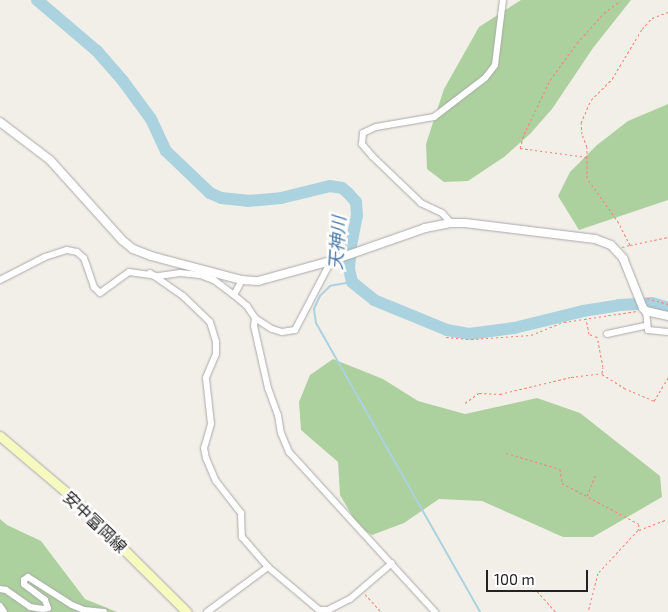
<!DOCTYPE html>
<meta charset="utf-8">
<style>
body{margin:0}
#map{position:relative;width:668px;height:612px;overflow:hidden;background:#f2efe9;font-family:"Exo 2","Noto Sans JP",sans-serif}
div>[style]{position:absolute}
.forest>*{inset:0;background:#add19e}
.stream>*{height:2px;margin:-1px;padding:0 1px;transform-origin:1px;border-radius:1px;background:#aad3df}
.river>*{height:12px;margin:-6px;padding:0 6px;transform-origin:6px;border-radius:6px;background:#aad3df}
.path>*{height:1px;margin-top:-0.5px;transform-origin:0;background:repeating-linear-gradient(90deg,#fa8072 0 2.5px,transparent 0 5px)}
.roads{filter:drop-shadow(0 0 1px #a9a9a9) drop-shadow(0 0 1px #a9a9a9)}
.minor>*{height:6px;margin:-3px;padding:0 3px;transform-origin:3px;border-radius:3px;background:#fff}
.tertiary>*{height:8px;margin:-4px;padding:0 4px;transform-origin:4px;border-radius:4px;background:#fff}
.secondary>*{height:9px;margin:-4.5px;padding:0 4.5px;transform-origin:4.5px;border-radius:4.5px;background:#f7fabf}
span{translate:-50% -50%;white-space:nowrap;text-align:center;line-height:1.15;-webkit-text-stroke:5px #fff;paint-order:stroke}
.street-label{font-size:16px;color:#222}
.water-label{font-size:18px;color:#4a7aab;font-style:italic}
.scale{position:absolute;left:486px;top:570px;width:102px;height:22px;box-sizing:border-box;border:2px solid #222;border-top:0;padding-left:6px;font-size:15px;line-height:18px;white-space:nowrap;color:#222;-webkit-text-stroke:4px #fff;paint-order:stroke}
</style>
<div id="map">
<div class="forest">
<i style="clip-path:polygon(521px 0,631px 0,593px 48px,552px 109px,530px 134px,504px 157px,468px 181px,444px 182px,427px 169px,426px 144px,444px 89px,479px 27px)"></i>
<i style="clip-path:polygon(668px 104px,668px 200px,579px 230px,558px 196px,570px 172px,597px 145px,628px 121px)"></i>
<i style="clip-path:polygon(333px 359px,383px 379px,418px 401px,465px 414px,537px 398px,580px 413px,660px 476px,662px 497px,593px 537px,563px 537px,482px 501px,439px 499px,404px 523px,372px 535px,358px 526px,340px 495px,338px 462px,301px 430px,299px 402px,310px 375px)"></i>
<i style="clip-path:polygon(0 519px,7px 525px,41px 541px,85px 599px,117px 612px,0 612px)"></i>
</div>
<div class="stream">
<i style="left:352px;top:282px;width:22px;rotate:170deg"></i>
<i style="left:330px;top:286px;width:14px;rotate:135deg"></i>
<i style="left:320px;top:296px;width:14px;rotate:115deg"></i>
<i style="left:314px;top:309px;width:14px;rotate:82deg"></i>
<i style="left:316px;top:323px;width:332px;rotate:60.4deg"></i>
</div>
<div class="river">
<i style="left:37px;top:0;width:79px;rotate:40.4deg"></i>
<i style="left:97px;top:51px;width:40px;rotate:49deg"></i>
<i style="left:123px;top:81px;width:47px;rotate:53.6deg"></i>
<i style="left:151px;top:119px;width:35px;rotate:65deg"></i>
<i style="left:166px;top:151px;width:61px;rotate:43.7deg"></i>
<i style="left:210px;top:193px;width:12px;rotate:24deg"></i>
<i style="left:221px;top:198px;width:27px;rotate:6deg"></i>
<i style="left:248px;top:201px;width:33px;rotate:-5deg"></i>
<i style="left:281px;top:198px;width:50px;rotate:-13.8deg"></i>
<i style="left:330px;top:186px;width:12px;rotate:9deg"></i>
<i style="left:342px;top:188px;width:8px;rotate:40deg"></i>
<i style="left:348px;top:193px;width:12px;rotate:48deg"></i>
<i style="left:356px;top:202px;width:13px;rotate:86deg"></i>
<i style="left:357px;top:215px;width:32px;rotate:101deg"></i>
<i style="left:351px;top:246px;width:23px;rotate:95deg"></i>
<i style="left:349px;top:269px;width:13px;rotate:77deg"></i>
<i style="left:352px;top:282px;width:28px;rotate:39deg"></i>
<i style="left:374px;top:300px;width:79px;rotate:22.3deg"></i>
<i style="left:447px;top:330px;width:22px;rotate:10deg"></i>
<i style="left:469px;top:334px;width:45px;rotate:-7.6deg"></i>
<i style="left:514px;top:328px;width:71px;rotate:-13.8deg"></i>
<i style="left:583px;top:311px;width:36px;rotate:-9deg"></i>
<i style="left:619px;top:305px;width:33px;rotate:-3deg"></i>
<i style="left:652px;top:303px;width:17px;rotate:17deg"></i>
</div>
<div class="path">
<i style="left:587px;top:157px;width:68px;rotate:-172.3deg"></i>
<i style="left:520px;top:148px;width:15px;rotate:-74deg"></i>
<i style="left:524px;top:134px;width:60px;rotate:-64.3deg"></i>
<i style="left:550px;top:80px;width:46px;rotate:-53.9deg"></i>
<i style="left:577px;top:43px;width:40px;rotate:-48deg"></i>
<i style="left:604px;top:13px;width:21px;rotate:-37deg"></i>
<i style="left:630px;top:245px;width:39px;rotate:-12deg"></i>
<i style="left:622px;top:247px;width:8px;rotate:-14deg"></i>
<i style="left:630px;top:245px;width:25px;rotate:-117deg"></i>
<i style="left:619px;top:223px;width:55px;rotate:-125.4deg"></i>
<i style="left:587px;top:178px;width:31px;rotate:-90deg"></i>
<i style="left:587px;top:147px;width:14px;rotate:-111deg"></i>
<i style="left:582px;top:134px;width:11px;rotate:-95deg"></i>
<i style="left:581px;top:123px;width:25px;rotate:-67deg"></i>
<i style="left:591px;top:100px;width:30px;rotate:-45deg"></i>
<i style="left:612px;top:79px;width:58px;rotate:-59deg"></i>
<i style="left:642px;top:29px;width:15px;rotate:-48deg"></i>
<i style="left:652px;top:18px;width:17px;rotate:-21deg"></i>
<i style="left:647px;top:298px;width:22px;rotate:16deg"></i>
<i style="left:446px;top:337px;width:25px;rotate:5deg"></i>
<i style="left:471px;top:339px;width:60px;rotate:-3.8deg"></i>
<i style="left:531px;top:335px;width:35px;rotate:-22deg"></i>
<i style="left:564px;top:322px;width:74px;rotate:-8.6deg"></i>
<i style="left:602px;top:374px;width:26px;rotate:32deg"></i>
<i style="left:624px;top:388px;width:33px;rotate:23deg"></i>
<i style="left:654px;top:401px;width:27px;rotate:-59deg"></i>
<i style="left:465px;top:403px;width:17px;rotate:-36deg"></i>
<i style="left:479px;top:393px;width:21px;rotate:3deg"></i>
<i style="left:500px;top:394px;width:73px;rotate:-13.5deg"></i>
<i style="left:571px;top:377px;width:31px;rotate:-7deg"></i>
<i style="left:602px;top:373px;width:6px;rotate:-81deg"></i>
<i style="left:603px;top:367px;width:31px;rotate:-101deg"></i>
<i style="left:597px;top:337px;width:9px;rotate:-159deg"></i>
<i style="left:589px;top:334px;width:16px;rotate:-101deg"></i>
<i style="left:506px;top:453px;width:56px;rotate:16.5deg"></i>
<i style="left:560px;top:469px;width:14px;rotate:82deg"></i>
<i style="left:562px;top:483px;width:87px;rotate:28deg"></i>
<i style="left:639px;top:524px;width:6px;rotate:99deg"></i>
<i style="left:638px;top:530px;width:59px;rotate:132.9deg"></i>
<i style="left:598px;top:573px;width:40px;rotate:104.4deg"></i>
<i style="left:587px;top:496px;width:24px;rotate:-68deg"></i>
<i style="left:639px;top:530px;width:30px;rotate:-21deg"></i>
<i style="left:537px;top:591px;width:28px;rotate:48deg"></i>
<i style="left:365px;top:594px;width:24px;rotate:48deg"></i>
</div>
<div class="roads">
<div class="minor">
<i style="left:451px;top:223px;width:13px;rotate:-132deg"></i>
<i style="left:442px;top:213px;width:23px;rotate:-155deg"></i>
<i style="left:421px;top:203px;width:68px;rotate:-136.2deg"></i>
<i style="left:372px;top:156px;width:16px;rotate:-130deg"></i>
<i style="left:362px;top:144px;width:11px;rotate:-85deg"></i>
<i style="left:363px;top:133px;width:14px;rotate:-25deg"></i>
<i style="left:376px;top:127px;width:59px;rotate:-9.8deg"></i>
<i style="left:434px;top:117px;width:64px;rotate:-37.4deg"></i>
<i style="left:485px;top:78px;width:16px;rotate:-52deg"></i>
<i style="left:495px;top:65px;width:65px;rotate:-83deg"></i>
<i style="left:150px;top:273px;width:40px;rotate:34.9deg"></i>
<i style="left:183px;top:296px;width:37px;rotate:44deg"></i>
<i style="left:210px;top:322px;width:21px;rotate:73deg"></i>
<i style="left:216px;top:342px;width:12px;rotate:90deg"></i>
<i style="left:216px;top:354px;width:26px;rotate:113deg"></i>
<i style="left:206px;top:378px;width:46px;rotate:83.8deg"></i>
<i style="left:211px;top:424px;width:25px;rotate:106deg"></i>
<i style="left:204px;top:448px;width:10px;rotate:79deg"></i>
<i style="left:206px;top:458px;width:25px;rotate:67deg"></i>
<i style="left:216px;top:481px;width:41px;rotate:52deg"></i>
<i style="left:241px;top:513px;width:24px;rotate:88deg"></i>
<i style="left:242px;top:537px;width:40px;rotate:49deg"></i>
<i style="left:0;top:280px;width:51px;rotate:-27.1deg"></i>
<i style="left:45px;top:257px;width:23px;rotate:-18deg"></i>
<i style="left:67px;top:250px;width:10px;rotate:11deg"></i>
<i style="left:77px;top:252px;width:9px;rotate:41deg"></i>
<i style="left:84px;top:258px;width:31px;rotate:71deg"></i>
<i style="left:94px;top:287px;width:8px;rotate:45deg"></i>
<i style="left:100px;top:293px;width:36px;rotate:-36deg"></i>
<i style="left:129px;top:272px;width:30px;rotate:8deg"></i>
<i style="left:159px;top:276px;width:21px;rotate:-8deg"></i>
<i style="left:180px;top:273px;width:20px;rotate:6deg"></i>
<i style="left:200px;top:275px;width:15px;rotate:20deg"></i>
<i style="left:214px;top:280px;width:25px;rotate:37deg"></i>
<i style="left:242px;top:280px;width:17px;rotate:118deg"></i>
<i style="left:234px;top:295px;width:17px;rotate:40deg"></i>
<i style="left:247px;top:306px;width:14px;rotate:56deg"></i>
<i style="left:255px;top:318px;width:20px;rotate:33deg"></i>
<i style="left:272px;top:329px;width:10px;rotate:17deg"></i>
<i style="left:282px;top:332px;width:13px;rotate:-9deg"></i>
<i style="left:295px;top:330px;width:78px;rotate:-62.4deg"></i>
<i style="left:646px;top:311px;width:19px;rotate:84deg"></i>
<i style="left:648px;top:330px;width:20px;rotate:6deg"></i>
<i style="left:255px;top:318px;width:8px;rotate:97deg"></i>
<i style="left:254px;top:326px;width:64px;rotate:77.3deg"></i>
<i style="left:268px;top:388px;width:29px;rotate:70deg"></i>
<i style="left:278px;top:415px;width:18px;rotate:81deg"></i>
<i style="left:281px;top:433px;width:21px;rotate:67deg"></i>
<i style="left:289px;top:452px;width:217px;rotate:47.6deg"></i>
<i style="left:607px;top:334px;width:40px;rotate:-12deg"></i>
<i style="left:0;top:589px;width:6px;rotate:9deg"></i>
<i style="left:6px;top:590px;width:29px;rotate:35deg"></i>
<i style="left:30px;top:607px;width:13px;rotate:9deg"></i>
<i style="left:43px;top:609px;width:5px;rotate:-11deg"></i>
<i style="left:48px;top:608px;width:9px;rotate:-111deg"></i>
<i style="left:45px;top:600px;width:26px;rotate:-143deg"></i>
<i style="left:24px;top:584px;width:4px;rotate:-90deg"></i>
<i style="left:24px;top:580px;width:5px;rotate:-37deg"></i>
<i style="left:28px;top:577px;width:52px;rotate:32.5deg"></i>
<i style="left:72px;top:605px;width:13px;rotate:23deg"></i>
<i style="left:84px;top:610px;width:20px;rotate:6deg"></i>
<i style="left:0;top:606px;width:7px;rotate:56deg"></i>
<i style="left:207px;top:612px;width:76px;rotate:-36.4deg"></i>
<i style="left:268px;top:567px;width:67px;rotate:40.1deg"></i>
<i style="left:319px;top:610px;width:9px"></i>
<i style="left:328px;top:610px;width:25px;rotate:-27deg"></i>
<i style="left:350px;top:599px;width:55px;rotate:-40.6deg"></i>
</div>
<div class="tertiary">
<i style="left:0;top:122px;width:63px;rotate:37.2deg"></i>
<i style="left:50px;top:160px;width:108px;rotate:48deg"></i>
<i style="left:122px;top:240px;width:14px;rotate:39deg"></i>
<i style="left:133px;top:249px;width:19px;rotate:21deg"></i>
<i style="left:151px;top:256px;width:94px;rotate:14.8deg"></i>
<i style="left:242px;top:280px;width:16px;rotate:4deg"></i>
<i style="left:258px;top:281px;width:76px;rotate:-15.3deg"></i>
<i style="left:331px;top:261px;width:100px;rotate:-19.3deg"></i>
<i style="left:425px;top:228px;width:26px;rotate:-11deg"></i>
<i style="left:451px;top:223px;width:14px"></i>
<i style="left:465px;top:223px;width:131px;rotate:7deg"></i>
<i style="left:595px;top:239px;width:17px;rotate:21deg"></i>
<i style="left:611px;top:245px;width:18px;rotate:47deg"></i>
<i style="left:623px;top:258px;width:54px;rotate:68.2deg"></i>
<i style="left:643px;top:308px;width:4px;rotate:45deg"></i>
<i style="left:646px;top:311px;width:23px;rotate:13deg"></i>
</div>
<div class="secondary">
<i style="left:0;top:436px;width:87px;rotate:40.3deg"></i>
<i style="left:66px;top:492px;width:170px;rotate:44.8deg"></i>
</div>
</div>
<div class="street-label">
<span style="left:95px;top:522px;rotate:44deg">安中富岡線</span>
</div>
<div class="water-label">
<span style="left:337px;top:243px;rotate:-86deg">天神川</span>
</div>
<div class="scale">100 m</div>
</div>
